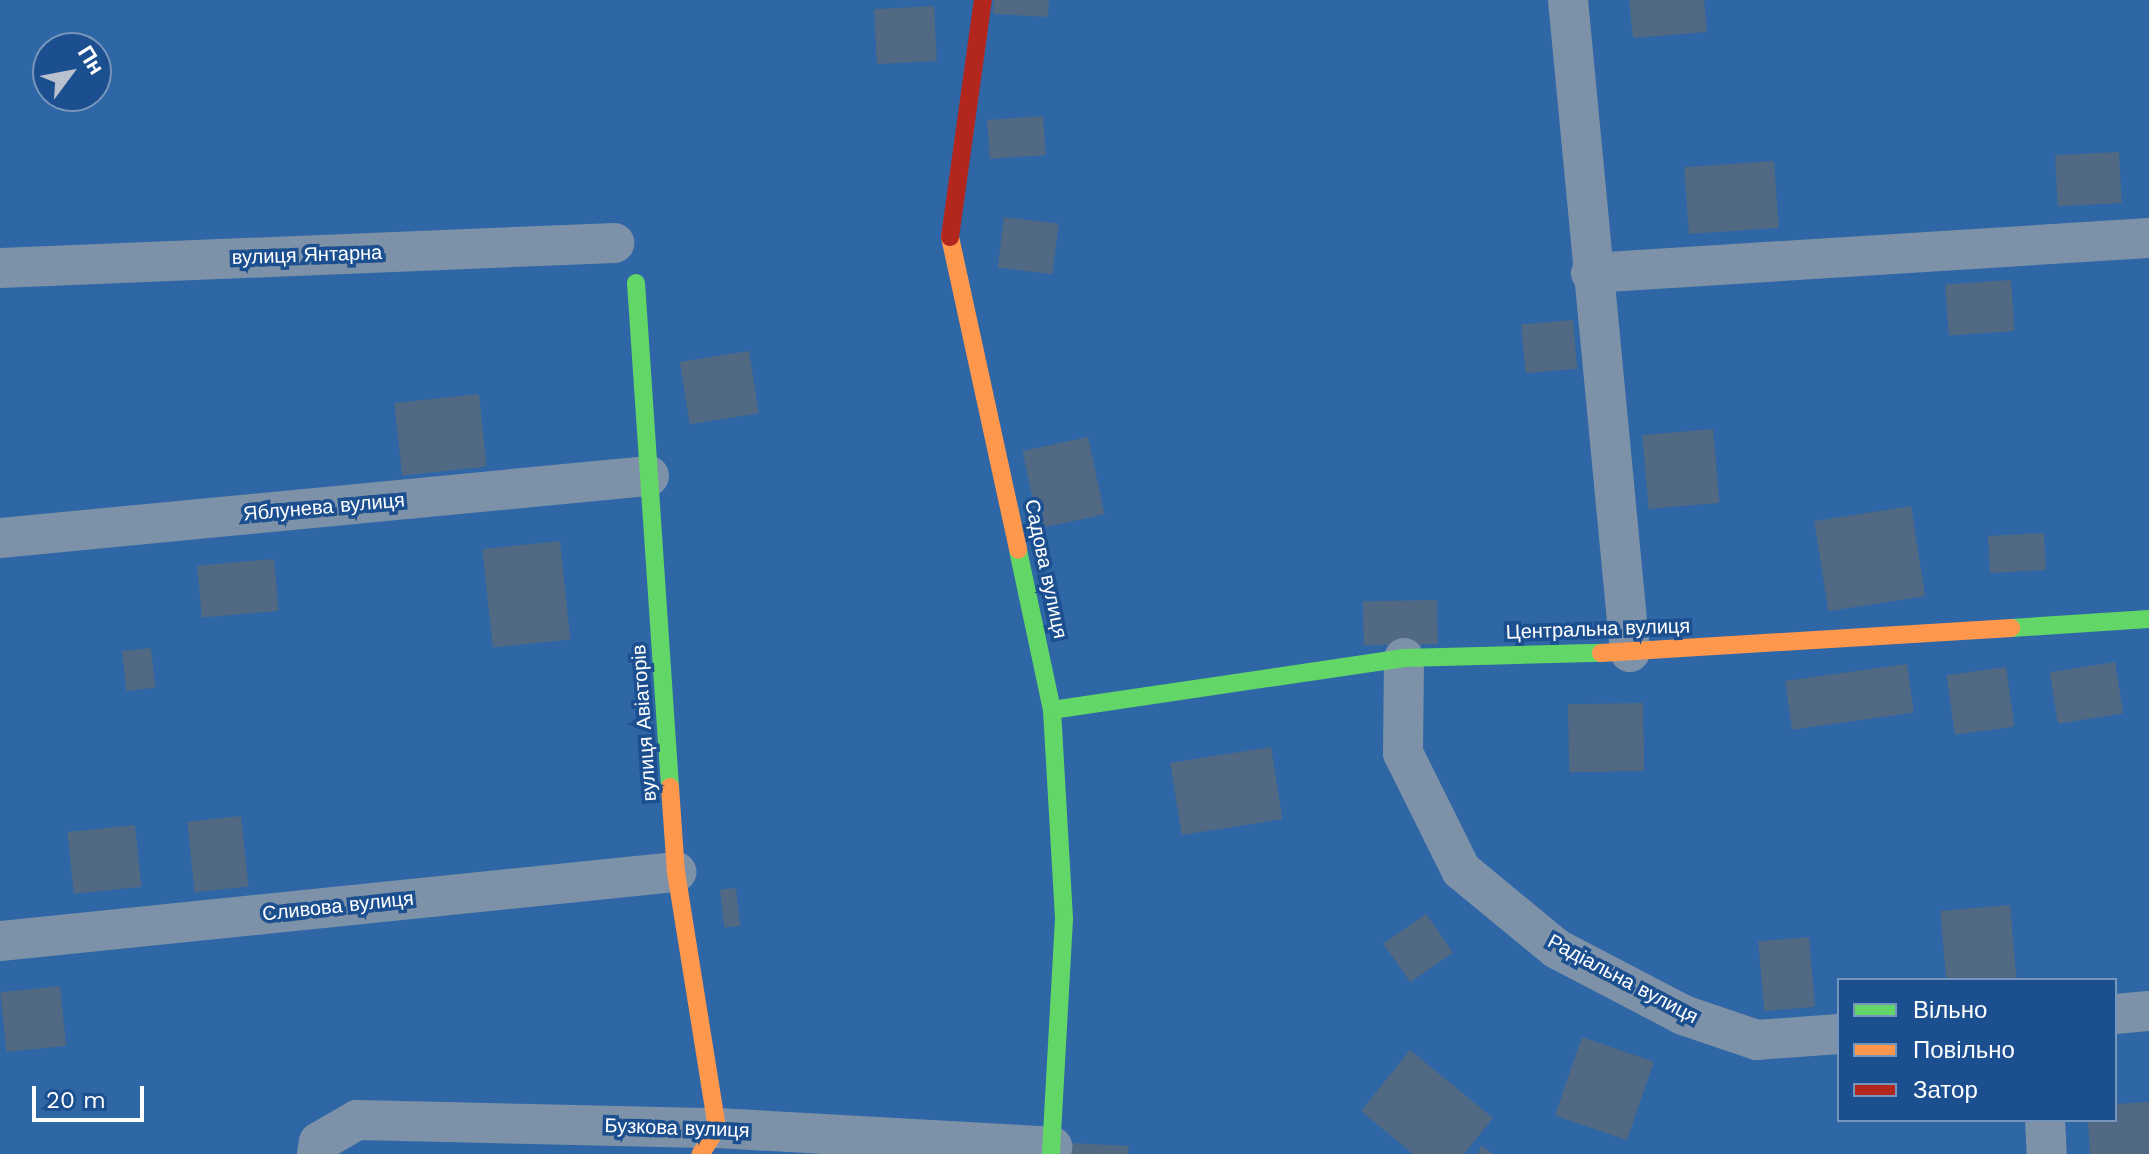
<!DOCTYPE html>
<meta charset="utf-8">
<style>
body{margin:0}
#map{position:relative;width:2149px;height:1154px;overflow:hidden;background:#365274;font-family:"Work Sans",sans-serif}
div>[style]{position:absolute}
.green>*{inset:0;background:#2f66a5}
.building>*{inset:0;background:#526984;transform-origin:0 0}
.street>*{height:40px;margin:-20px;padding:0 20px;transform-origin:20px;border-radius:20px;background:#7d92a8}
.fast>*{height:18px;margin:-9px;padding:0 9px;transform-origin:9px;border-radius:9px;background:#63d668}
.slow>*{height:18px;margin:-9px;padding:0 9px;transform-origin:9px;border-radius:9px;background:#ff974d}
.jam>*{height:18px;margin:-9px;padding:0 9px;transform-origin:9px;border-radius:9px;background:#b3261e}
span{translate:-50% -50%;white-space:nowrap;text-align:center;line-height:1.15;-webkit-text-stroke:7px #1b4f8f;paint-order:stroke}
.street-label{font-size:20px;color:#fff}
.legend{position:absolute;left:1837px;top:978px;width:280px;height:144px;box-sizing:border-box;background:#1b4f8f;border:2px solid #7695bc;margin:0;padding:10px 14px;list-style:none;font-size:24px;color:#fff}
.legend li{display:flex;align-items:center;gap:16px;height:40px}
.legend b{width:40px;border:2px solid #7695bc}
.north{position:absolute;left:32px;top:32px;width:80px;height:80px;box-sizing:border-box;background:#1b4f8f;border:2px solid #7695bc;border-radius:50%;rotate:58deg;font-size:22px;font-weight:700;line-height:32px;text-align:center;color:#fff}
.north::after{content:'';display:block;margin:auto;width:28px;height:36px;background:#b9c2ce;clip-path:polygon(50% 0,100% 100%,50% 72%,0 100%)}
.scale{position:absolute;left:32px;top:1086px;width:112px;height:36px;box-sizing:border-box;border:4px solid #fff;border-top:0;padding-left:10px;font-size:24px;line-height:28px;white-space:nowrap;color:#fff;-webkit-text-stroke:6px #1b4f8f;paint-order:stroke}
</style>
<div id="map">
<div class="green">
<i style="clip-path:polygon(evenodd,0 0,2149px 0,2149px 1154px,0 1154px,0 0,48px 48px,96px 48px,96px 96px,48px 96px,48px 48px,0 0,1839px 980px,2115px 980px,2115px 1120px,1839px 1120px,1839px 980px)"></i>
</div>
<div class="building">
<i style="clip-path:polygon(994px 0,1049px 0,1048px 17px,993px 14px)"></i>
<i style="clip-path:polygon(1629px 0,1704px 0,1707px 32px,1633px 38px)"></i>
<i style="left:934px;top:6px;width:55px;height:60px;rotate:87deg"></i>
<i style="left:1043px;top:116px;width:39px;height:56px;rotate:86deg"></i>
<i style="left:2119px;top:152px;width:51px;height:64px;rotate:87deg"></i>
<i style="left:1774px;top:161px;width:67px;height:90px;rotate:86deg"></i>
<i style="left:1004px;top:217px;width:55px;height:51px;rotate:7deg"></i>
<i style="left:2011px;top:280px;width:51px;height:66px;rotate:86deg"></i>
<i style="left:1573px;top:320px;width:49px;height:52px;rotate:85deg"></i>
<i style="left:749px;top:351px;width:63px;height:70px;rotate:81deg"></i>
<i style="left:479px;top:394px;width:73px;height:85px;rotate:84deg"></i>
<i style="left:1713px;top:429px;width:74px;height:71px;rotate:85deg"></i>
<i style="left:1088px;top:437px;width:79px;height:67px;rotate:78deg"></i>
<i style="left:1911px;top:506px;width:91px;height:98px;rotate:81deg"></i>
<i style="left:2044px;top:533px;width:37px;height:56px;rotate:87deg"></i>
<i style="left:560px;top:541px;width:99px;height:78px;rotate:84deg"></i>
<i style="left:274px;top:559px;width:52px;height:77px;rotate:85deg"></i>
<i style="left:1437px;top:600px;width:44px;height:74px;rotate:89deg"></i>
<i style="left:151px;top:648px;width:40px;height:29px;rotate:84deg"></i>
<i style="left:2115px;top:662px;width:52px;height:66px;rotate:81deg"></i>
<i style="left:1907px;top:664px;width:49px;height:123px;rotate:82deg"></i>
<i style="left:2006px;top:667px;width:60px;height:60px;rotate:82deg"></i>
<i style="left:1643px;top:703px;width:68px;height:75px;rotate:89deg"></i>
<i style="left:1271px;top:747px;width:73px;height:102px;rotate:81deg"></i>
<i style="left:241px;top:816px;width:71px;height:54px;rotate:84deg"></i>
<i style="left:135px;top:825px;width:62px;height:68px;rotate:84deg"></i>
<i style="left:736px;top:888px;width:38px;height:16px;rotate:84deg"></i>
<i style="left:2010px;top:905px;width:75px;height:70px;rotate:85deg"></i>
<i style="left:1426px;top:914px;width:47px;height:52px;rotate:55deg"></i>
<i style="left:1809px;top:937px;width:70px;height:51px;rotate:85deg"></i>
<i style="left:60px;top:986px;width:60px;height:60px;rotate:84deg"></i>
<i style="left:1582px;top:1037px;width:76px;height:83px;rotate:19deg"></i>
<i style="clip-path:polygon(1410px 1050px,1493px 1118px,1464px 1154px,1413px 1154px,1361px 1111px)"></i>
<i style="clip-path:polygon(2149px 1102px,2149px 1154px,2090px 1154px,2088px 1120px,2115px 1120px,2115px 1104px)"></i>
<i style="clip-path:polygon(1071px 1143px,1129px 1146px,1128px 1154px,1071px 1154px)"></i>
<i style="clip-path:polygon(1481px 1145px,1493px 1154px,1478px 1154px)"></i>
</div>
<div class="street">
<i style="left:1568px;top:0;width:655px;rotate:84.57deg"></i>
<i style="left:0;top:268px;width:615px;rotate:-2.33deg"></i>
<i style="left:1591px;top:273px;width:559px;rotate:-3.59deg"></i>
<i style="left:0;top:538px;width:652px;rotate:-5.46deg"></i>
<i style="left:1404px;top:658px;width:95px;rotate:90.6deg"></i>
<i style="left:1403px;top:753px;width:131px;rotate:63.6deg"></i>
<i style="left:1461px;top:870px;width:124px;rotate:39.5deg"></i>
<i style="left:1557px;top:949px;width:142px;rotate:27.6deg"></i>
<i style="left:1683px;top:1015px;width:78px;rotate:18.7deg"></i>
<i style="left:1757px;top:1040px;width:82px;rotate:-4.2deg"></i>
<i style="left:0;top:941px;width:680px;rotate:-5.83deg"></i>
<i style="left:2115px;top:1014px;width:34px;rotate:-5deg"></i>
<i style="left:2045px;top:1120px;width:34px;rotate:87deg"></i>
<i style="left:317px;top:1154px;width:12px;rotate:-81deg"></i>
<i style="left:319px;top:1142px;width:44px;rotate:-30.1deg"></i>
<i style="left:357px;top:1120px;width:360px;rotate:1.3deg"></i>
<i style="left:717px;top:1128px;width:336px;rotate:3.2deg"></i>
</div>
<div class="fast">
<i style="left:636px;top:283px;width:505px;rotate:86.14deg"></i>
<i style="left:1018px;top:550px;width:164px;rotate:78deg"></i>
<i style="left:1052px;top:710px;width:209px;rotate:86.7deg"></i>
<i style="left:1064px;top:919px;width:235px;rotate:93.2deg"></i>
<i style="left:2011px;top:628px;width:138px;rotate:-3.7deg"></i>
<i style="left:1052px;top:710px;width:356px;rotate:-8.4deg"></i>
<i style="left:1404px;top:658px;width:197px;rotate:-1.5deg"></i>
</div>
<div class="slow">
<i style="left:950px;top:237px;width:320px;rotate:77.7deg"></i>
<i style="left:1601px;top:653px;width:411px;rotate:-3.5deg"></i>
<i style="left:670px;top:787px;width:85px;rotate:86deg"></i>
<i style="left:676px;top:872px;width:259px;rotate:80.9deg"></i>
<i style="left:717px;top:1128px;width:31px;rotate:122deg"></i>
</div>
<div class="jam">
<i style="left:950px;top:237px;width:239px;rotate:-82.1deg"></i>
</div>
<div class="street-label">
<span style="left:307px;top:255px;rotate:-2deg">вулиця Янтарна</span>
<span style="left:324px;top:507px;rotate:-5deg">Яблунева вулиця</span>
<span style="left:1046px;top:569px;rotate:78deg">Садова вулиця</span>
<span style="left:1598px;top:629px;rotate:-2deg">Центральна вулиця</span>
<span style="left:644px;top:723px;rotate:-94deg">вулиця Авіаторів</span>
<span style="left:338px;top:906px;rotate:-6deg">Сливова вулиця</span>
<span style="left:1623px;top:979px;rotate:28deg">Радіальна вулиця</span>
<span style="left:677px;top:1128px;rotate:2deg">Бузкова вулиця</span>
</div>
<ul class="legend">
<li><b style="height:10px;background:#63d668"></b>Вільно</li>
<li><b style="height:10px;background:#ff974d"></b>Повільно</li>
<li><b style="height:10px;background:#b3261e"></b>Затор</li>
</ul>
<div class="north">Пн</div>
<div class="scale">20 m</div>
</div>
